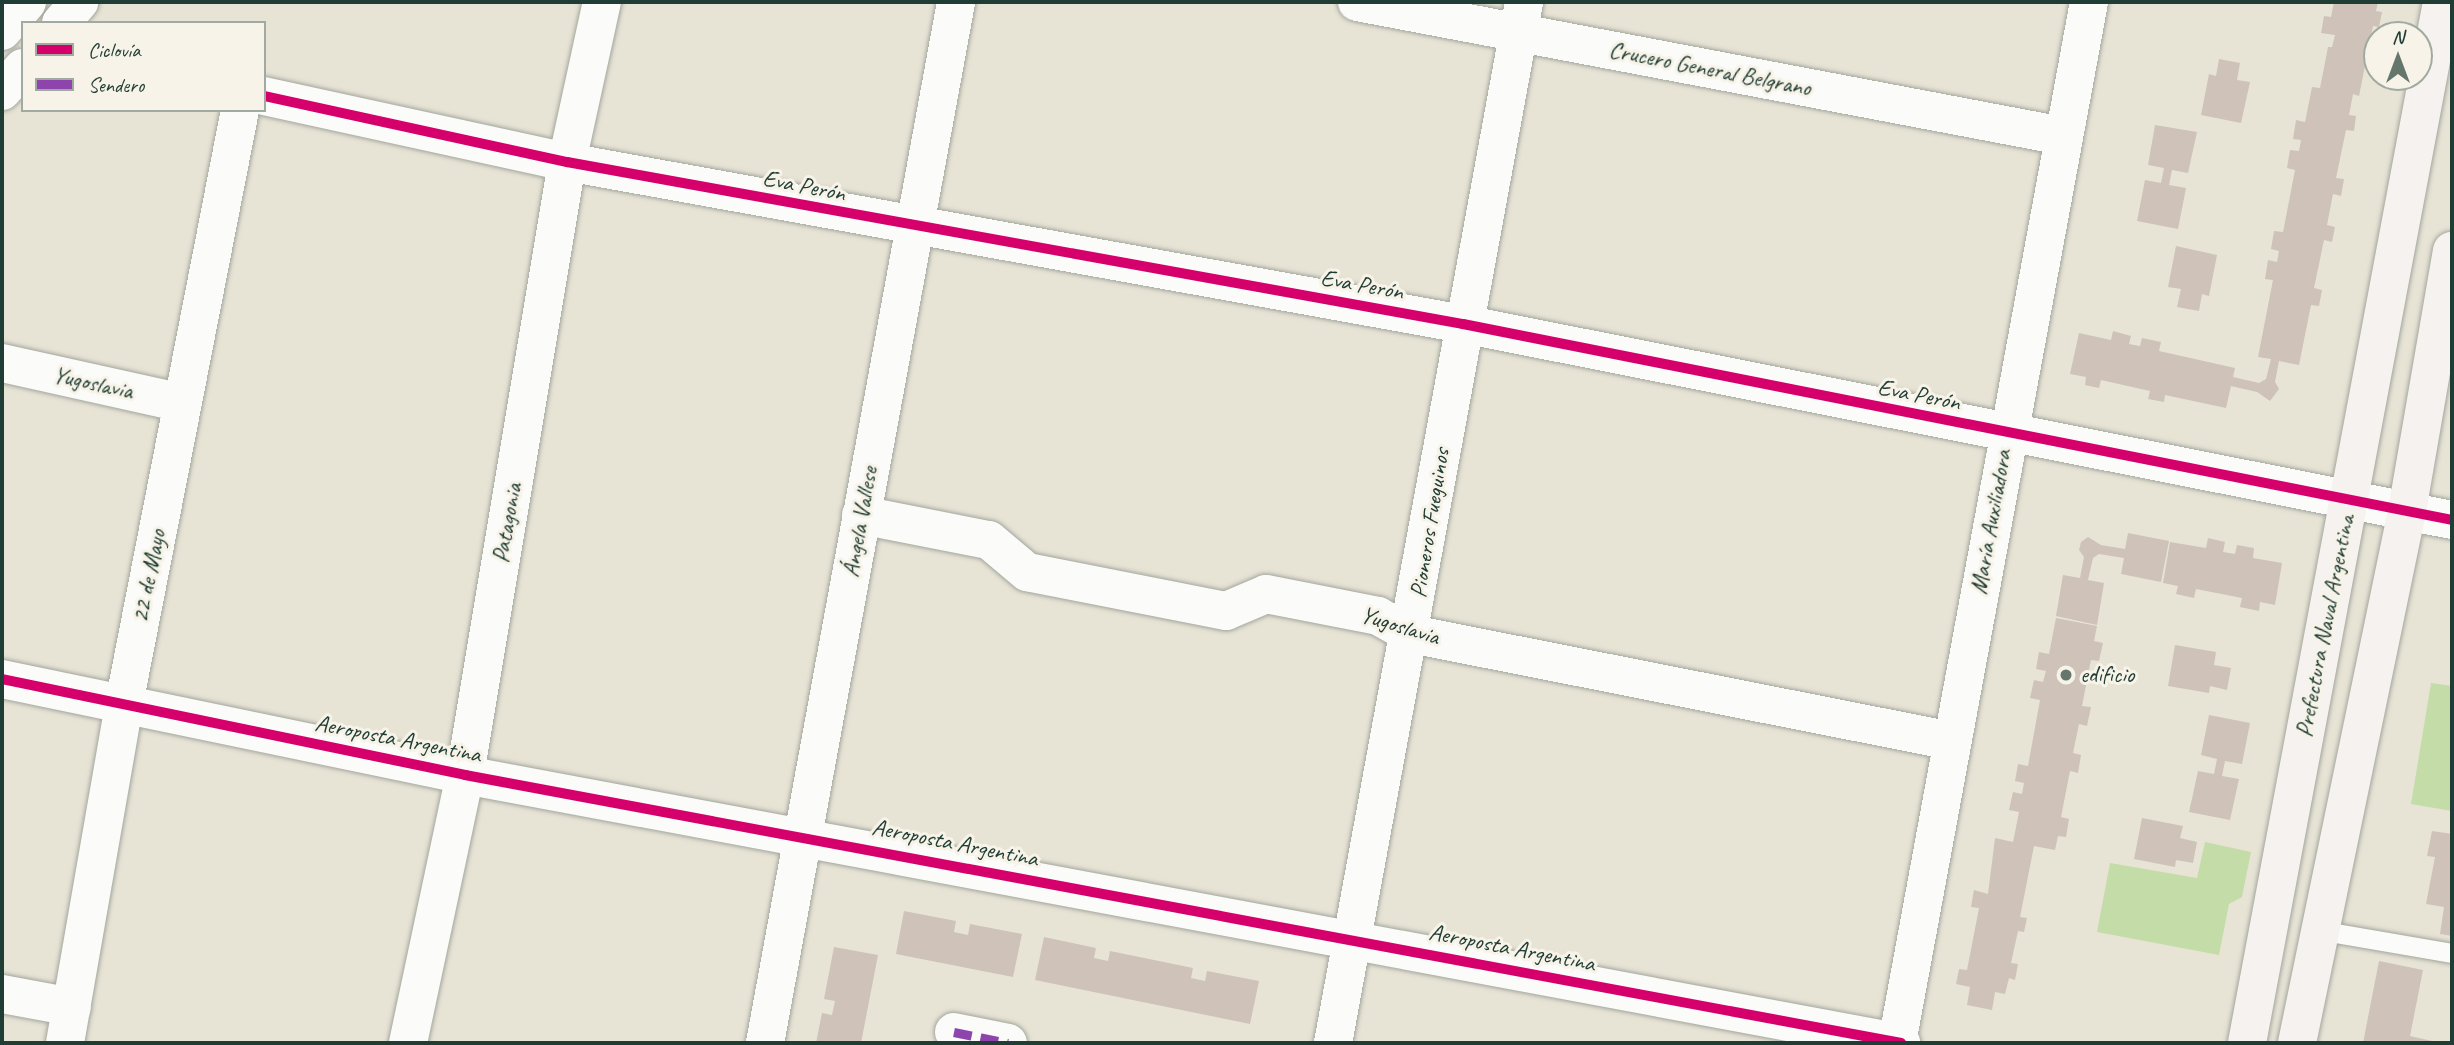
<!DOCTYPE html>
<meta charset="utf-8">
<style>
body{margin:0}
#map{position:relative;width:2454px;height:1045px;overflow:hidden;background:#e7e4d6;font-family:Caveat,sans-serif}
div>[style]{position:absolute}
.green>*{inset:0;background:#c4dca8}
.building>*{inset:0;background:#cec2b9}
.roads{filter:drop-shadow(0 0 2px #a4a69d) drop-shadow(0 0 2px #a4a69d)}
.service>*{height:19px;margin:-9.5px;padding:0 9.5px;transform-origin:9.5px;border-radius:9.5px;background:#fbfbf9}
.minor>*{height:38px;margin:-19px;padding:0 19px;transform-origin:19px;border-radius:19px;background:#fbfbf9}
.tertiary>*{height:38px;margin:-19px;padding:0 19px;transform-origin:19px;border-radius:19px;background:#fbfbf9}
.secondary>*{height:38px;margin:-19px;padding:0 19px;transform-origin:19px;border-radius:19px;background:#f5f2ef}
.quiet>*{height:9px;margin-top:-4.5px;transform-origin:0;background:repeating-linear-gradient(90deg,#8e44ad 0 18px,transparent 0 27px)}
.cycleway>*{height:10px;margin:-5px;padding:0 5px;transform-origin:5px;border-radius:5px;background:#d6006c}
.dots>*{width:19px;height:19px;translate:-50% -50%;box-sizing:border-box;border:4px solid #f7f3e8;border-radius:50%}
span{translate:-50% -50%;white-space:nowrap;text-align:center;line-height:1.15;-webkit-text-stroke:6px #f7f3e8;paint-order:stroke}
.street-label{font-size:24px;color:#1f3d34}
.poi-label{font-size:24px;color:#1f3d34}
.left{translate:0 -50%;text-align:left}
.frame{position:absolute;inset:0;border:4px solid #1f3d34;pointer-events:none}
.legend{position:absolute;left:21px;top:21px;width:245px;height:91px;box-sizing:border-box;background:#f7f3e8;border:2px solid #a1aaa0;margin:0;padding:9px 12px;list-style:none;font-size:21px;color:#1f3d34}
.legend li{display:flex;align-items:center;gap:14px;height:35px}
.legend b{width:35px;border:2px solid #a1aaa0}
.north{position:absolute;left:2363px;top:21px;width:70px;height:70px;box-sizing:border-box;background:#f7f3e8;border:2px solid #a1aaa0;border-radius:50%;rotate:0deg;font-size:19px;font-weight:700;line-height:28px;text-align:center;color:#1f3d34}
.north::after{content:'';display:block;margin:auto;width:24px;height:32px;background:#65776d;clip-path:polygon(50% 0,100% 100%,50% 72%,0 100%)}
</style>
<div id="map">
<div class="green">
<i style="clip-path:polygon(2431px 683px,2452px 686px,2452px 811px,2411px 804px)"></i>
<i style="clip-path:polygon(2205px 842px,2251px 852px,2242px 897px,2229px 904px,2219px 955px,2097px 932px,2110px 863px,2197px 878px)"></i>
</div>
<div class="building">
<i style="clip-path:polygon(2334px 2px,2378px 2px,2376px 11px,2382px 12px,2379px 27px,2373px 26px,2359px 96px,2353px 94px,2349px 115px,2356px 116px,2354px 131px,2346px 130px,2336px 178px,2344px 179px,2341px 196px,2333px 194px,2327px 225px,2335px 227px,2332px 242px,2324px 240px,2314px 288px,2322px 290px,2319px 306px,2311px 305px,2299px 365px,2279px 361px,2275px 382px,2279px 389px,2270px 401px,2257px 392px,2231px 386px,2226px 408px,2165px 395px,2164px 402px,2148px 399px,2150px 391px,2101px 380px,2099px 388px,2085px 385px,2086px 377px,2070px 374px,2079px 333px,2111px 340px,2113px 331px,2131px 336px,2129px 344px,2140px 346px,2142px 338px,2161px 342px,2159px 351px,2235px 368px,2233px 377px,2259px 383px,2266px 379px,2271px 359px,2258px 357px,2273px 280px,2265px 279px,2268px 260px,2277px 262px,2279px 251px,2271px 249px,2274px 231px,2283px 232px,2295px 170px,2287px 168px,2290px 150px,2299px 151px,2301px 140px,2293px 139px,2296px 120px,2305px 122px,2312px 87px,2320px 88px,2328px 47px,2332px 47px,2335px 35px,2321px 33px,2324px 16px,2331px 17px)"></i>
<i style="clip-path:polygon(2219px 59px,2240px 63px,2237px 80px,2250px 82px,2241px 123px,2201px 115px,2209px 74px,2216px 76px)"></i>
<i style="clip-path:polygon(2155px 125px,2197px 132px,2188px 173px,2172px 170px,2169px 185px,2186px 188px,2178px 229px,2137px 221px,2145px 180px,2161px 183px,2164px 168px,2148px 165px)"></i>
<i style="clip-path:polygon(2176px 246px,2217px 255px,2209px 296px,2202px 294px,2199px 311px,2177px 307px,2181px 289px,2168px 287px)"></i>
<i style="clip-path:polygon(2128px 533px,2169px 541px,2161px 582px,2121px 574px,2124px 558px,2099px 554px,2093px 558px,2088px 580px,2104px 583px,2097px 625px,2056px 616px,2063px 575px,2080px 578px,2084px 557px,2079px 550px,2081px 542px,2088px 537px,2101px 545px,2125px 549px)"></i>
<i style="clip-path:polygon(2208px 538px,2225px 542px,2223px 552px,2235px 554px,2237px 545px,2254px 548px,2253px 558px,2282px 563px,2275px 605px,2260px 602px,2259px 611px,2240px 607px,2242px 598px,2196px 589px,2194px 598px,2176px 594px,2178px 586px,2163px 583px,2170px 542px,2206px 548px)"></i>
<i style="clip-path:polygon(2056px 618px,2097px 626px,2094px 641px,2103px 643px,2099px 661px,2091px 660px,2082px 706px,2091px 707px,2087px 726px,2079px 724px,2073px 753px,2081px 755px,2078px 773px,2070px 771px,2061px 817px,2069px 819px,2066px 837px,2058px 836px,2055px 850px,2034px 846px,2020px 917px,2027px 918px,2024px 932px,2018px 931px,2011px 963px,2018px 964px,2015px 980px,2009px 978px,2005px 994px,1995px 992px,1992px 1010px,1967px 1005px,1970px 987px,1956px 984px,1959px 969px,1967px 970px,1979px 908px,1971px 907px,1974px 890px,1988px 894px,1995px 838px,2013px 842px,2019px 812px,2009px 810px,2013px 792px,2022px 794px,2024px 783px,2015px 781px,2018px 764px,2028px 766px,2040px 700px,2030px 698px,2034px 680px,2043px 682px,2046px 671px,2036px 669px,2039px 652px,2049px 654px)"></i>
<i style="clip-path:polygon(2175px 645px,2216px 652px,2214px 665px,2231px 668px,2227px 690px,2210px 686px,2209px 693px,2168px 686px)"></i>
<i style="clip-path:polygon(2209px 715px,2250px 723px,2242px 764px,2225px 761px,2222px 776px,2239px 779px,2230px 820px,2189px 812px,2198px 771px,2214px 774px,2217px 759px,2201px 755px)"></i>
<i style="clip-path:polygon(2142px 818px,2183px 826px,2180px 838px,2197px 842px,2193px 863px,2176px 860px,2175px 867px,2134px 859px)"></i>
<i style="clip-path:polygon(2432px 831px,2452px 834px,2452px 936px,2440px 934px,2444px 907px,2426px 904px,2435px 857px,2427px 856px)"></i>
<i style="clip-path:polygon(904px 911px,956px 921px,954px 932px,968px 935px,970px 924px,1022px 934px,1013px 977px,896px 954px)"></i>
<i style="clip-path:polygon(1044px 937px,1096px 948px,1094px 958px,1108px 961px,1110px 951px,1193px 968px,1191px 978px,1205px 981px,1207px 971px,1259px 981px,1250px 1024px,1035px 980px)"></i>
<i style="clip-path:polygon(834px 947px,878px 955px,861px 1043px,816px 1043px,822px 1013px,832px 1015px,835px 1001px,824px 999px)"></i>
<i style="clip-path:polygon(2379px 961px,2423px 970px,2410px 1036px,2441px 1043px,2363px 1043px)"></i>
</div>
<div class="roads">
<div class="service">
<i style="left:2318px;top:930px;width:136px;rotate:9.7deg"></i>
</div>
<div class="minor">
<i style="left:1357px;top:2px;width:719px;rotate:10.75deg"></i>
<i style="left:264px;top:96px;width:310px;rotate:12.3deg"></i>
<i style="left:567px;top:162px;width:911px;rotate:10.25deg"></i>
<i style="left:1463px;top:324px;width:1008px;rotate:11.21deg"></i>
<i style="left:2px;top:363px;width:185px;rotate:12.5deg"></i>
<i style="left:861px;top:515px;width:130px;rotate:11.1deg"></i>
<i style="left:989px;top:540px;width:50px;rotate:40.1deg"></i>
<i style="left:1027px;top:572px;width:203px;rotate:11.1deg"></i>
<i style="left:1226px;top:611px;width:43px;rotate:-23deg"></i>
<i style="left:1266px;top:594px;width:114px;rotate:11.1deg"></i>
<i style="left:1378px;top:616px;width:38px;rotate:29deg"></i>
<i style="left:1411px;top:634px;width:551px;rotate:11.19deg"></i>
<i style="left:2px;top:679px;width:473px;rotate:11.7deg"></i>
<i style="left:465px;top:775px;width:1461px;rotate:10.57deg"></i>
<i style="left:2px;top:994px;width:71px;rotate:10.5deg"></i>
<i style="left:954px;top:1032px;width:55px;rotate:11.5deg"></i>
<i style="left:65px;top:1043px;width:344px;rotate:-80.1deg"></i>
<i style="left:124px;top:704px;width:605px;rotate:-78.95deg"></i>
<i style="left:408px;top:1043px;width:274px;rotate:-78deg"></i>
<i style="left:465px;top:775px;width:621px;rotate:-80.55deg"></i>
<i style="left:567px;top:162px;width:164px;rotate:-77.7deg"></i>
<i style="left:765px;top:1043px;width:1058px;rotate:-79.6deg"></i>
<i style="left:1333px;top:1043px;width:1058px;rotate:-79.6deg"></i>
<i style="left:1897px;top:1043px;width:1059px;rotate:-79.55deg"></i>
</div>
<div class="tertiary">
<i style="left:61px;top:23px;width:28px;rotate:-49deg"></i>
<i style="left:2px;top:31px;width:38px;rotate:-49deg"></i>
<i style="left:2px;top:91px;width:31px;rotate:-48deg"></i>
</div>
<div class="secondary">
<i style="left:2247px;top:1043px;width:1059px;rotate:-79.39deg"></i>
<i style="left:2297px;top:1043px;width:543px;rotate:-78.32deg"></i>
<i style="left:2407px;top:511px;width:264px;rotate:-80.2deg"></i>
</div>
</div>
<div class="quiet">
<i style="left:954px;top:1032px;width:55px;rotate:11.5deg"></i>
</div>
<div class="cycleway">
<i style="left:264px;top:96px;width:310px;rotate:12.3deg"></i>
<i style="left:567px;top:162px;width:911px;rotate:10.25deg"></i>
<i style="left:1463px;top:324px;width:1008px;rotate:11.21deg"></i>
<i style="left:2px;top:679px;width:473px;rotate:11.7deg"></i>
<i style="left:465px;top:775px;width:1461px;rotate:10.57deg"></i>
</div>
<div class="dots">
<i style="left:2066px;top:675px;background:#65776d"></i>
</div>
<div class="street-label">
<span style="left:1710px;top:69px;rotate:11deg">Crucero General Belgrano</span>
<span style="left:804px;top:186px;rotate:11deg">Eva Perón</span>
<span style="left:1362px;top:285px;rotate:10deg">Eva Perón</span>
<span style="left:93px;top:383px;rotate:12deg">Yugoslavia</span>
<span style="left:1919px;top:395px;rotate:11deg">Eva Perón</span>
<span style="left:860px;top:522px;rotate:-80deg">Ángela Vallese</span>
<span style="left:1991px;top:522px;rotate:-80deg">María Auxiliadora</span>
<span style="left:507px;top:523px;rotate:-80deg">Patagonia</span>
<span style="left:1430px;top:523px;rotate:-81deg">Pioneros Fueguinos</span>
<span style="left:149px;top:576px;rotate:-79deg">22 de Mayo</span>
<span style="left:1400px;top:626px;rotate:17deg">Yugoslavia</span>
<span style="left:2325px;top:626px;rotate:-79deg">Prefectura Naval Argentina</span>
<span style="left:398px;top:739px;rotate:11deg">Aeroposta Argentina</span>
<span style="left:955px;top:843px;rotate:11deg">Aeroposta Argentina</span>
<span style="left:1512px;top:948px;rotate:11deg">Aeroposta Argentina</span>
</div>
<div class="poi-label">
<span class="left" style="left:2080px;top:675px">edificio</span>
</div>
<div class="frame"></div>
<ul class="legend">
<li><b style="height:9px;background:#d6006c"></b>Ciclovía</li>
<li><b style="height:9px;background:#8e44ad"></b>Sendero</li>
</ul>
<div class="north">N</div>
</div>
